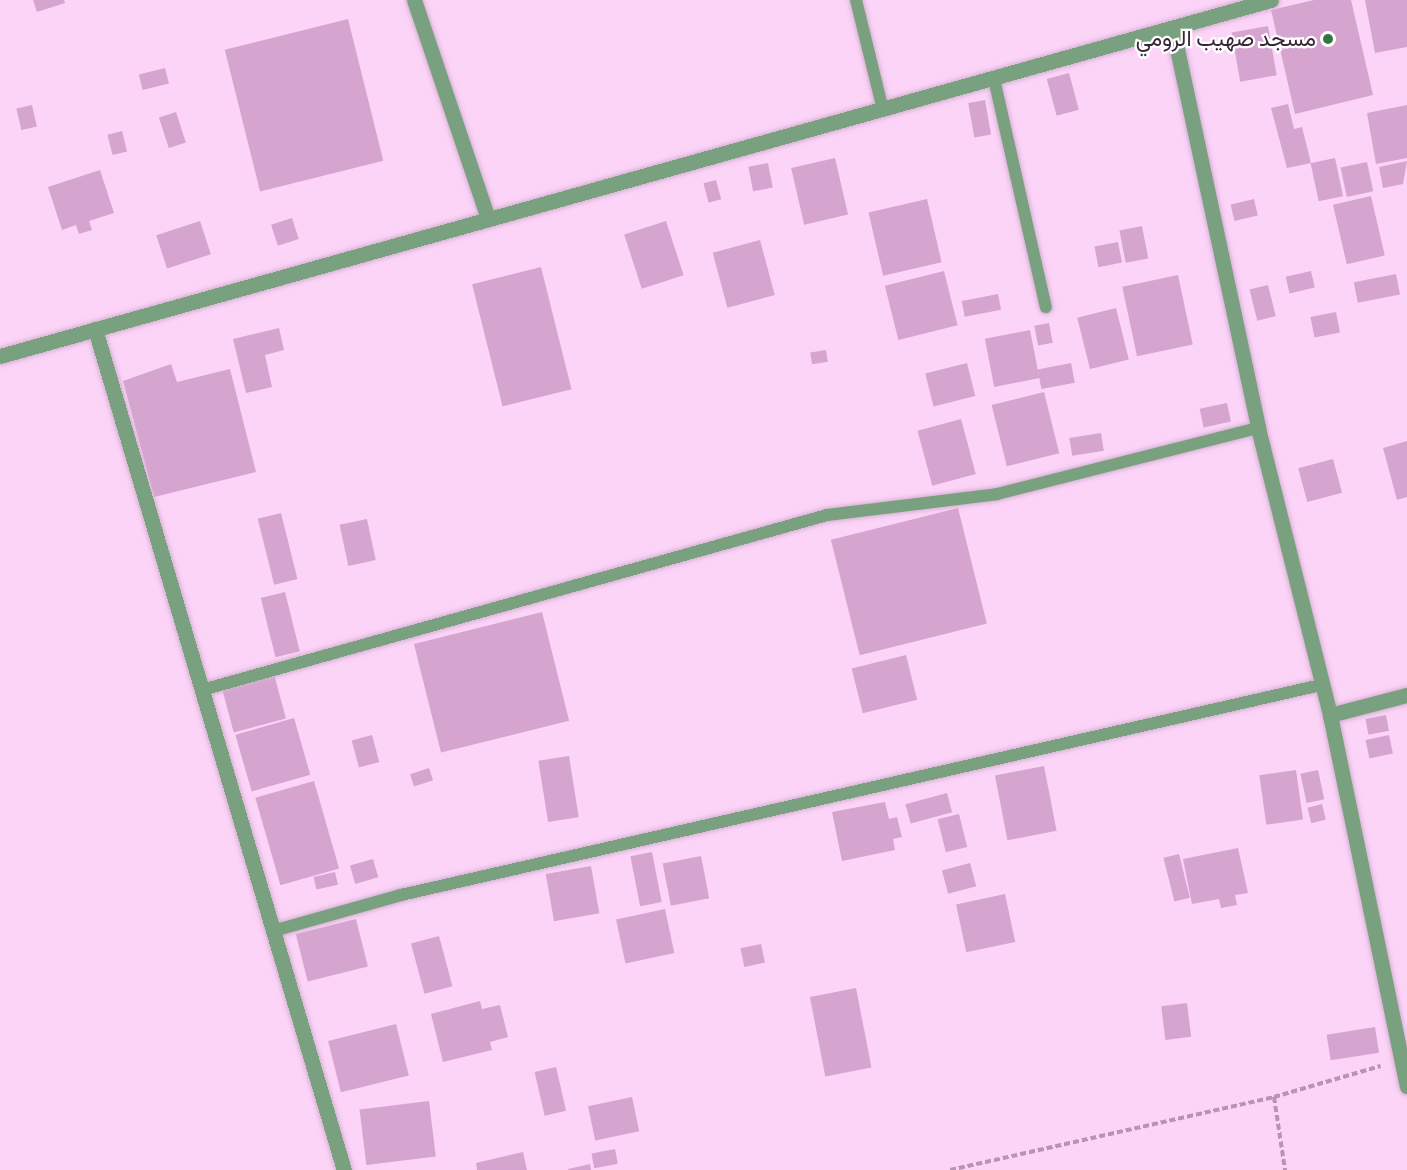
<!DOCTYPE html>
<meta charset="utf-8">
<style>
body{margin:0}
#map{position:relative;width:1407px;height:1170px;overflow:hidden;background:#fcd4f8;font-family:Signika,Vazirmatn,sans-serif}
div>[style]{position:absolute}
.building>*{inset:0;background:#d5a5d0;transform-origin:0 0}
.path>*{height:4px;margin-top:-2px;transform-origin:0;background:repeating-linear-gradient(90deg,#b595b3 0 6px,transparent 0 9px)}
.roads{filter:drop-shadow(0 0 2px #d5b1d1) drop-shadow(0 0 2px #d5b1d1)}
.service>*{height:12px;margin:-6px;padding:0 6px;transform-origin:6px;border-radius:6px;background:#79a07f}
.minor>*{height:15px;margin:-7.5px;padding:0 7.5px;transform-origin:7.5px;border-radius:7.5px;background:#79a07f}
.dots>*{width:16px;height:16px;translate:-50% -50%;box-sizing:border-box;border:3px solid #fff;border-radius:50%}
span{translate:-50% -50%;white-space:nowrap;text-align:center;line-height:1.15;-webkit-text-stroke:4.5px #fff;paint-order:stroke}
.poi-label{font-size:22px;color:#382537}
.right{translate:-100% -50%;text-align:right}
</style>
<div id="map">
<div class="building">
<i style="clip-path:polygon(33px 0,64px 0,65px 3px,37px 12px)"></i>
<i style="clip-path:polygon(1314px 0,1351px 0,1373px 95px,1295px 114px,1271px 10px)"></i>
<i style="clip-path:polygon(1365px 0,1407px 0,1407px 47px,1375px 53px)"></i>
<i style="left:348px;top:19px;width:146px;height:127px;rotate:76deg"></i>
<i style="left:1268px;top:26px;width:50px;height:37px;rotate:80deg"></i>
<i style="left:165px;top:68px;width:16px;height:27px;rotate:76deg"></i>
<i style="left:1069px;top:73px;width:38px;height:23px;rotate:75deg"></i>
<i style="left:985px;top:100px;width:35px;height:17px;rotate:80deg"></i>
<i style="clip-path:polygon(1288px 104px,1294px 129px,1302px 127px,1311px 163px,1287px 168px,1271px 108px)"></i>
<i style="left:32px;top:105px;width:22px;height:16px;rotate:77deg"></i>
<i style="clip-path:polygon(1407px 105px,1407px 158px,1376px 164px,1367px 113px)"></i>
<i style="left:176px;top:112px;width:32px;height:18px;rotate:72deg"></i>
<i style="left:122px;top:131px;width:21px;height:15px;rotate:76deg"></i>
<i style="left:835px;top:158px;width:58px;height:45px;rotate:77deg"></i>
<i style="left:1335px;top:158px;width:39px;height:25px;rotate:78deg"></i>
<i style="clip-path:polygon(1407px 161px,1403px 184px,1383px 188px,1379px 167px)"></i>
<i style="left:1367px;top:162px;width:30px;height:27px;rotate:78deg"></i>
<i style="left:768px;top:163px;width:25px;height:20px;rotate:79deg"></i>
<i style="clip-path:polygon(100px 170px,114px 213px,89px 221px,92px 230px,79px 234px,76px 225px,62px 230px,48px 187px)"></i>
<i style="left:716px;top:180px;width:20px;height:13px;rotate:75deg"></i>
<i style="left:1371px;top:196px;width:61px;height:39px;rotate:77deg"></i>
<i style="left:927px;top:199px;width:65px;height:60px;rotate:77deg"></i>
<i style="left:1254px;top:199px;width:17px;height:24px;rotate:77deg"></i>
<i style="left:292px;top:218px;width:22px;height:22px;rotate:72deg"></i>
<i style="left:200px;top:221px;width:35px;height:46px;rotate:72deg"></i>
<i style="left:666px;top:221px;width:57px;height:44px;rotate:72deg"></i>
<i style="left:1142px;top:226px;width:33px;height:23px;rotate:79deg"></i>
<i style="left:760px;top:240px;width:57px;height:49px;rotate:75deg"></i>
<i style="left:1118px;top:242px;width:21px;height:24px;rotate:79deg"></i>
<i style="left:541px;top:267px;width:126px;height:71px;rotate:76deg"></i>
<i style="left:944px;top:271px;width:56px;height:61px;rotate:76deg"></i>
<i style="left:1311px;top:271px;width:17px;height:26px;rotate:77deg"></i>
<i style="left:1396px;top:274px;width:21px;height:43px;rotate:79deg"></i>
<i style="left:1178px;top:275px;width:71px;height:57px;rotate:78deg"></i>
<i style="left:1268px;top:285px;width:32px;height:19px;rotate:76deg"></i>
<i style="left:998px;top:294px;width:16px;height:37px;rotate:79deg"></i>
<i style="left:1116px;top:308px;width:53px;height:40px;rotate:76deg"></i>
<i style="left:1336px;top:312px;width:21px;height:26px;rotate:79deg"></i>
<i style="left:1049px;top:323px;width:20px;height:15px;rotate:79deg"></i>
<i style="clip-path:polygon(279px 328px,284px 350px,265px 355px,272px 387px,246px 393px,233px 339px)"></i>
<i style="left:1030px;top:330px;width:49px;height:46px;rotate:79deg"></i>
<i style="left:826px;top:350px;width:12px;height:16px;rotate:81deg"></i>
<i style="left:967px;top:363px;width:34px;height:43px;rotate:76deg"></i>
<i style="left:1071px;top:363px;width:20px;height:34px;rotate:79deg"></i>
<i style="clip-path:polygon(171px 364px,177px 382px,230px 369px,256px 472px,154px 497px,123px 381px)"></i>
<i style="left:1044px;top:392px;width:63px;height:54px;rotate:76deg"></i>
<i style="left:1227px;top:403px;width:19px;height:28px;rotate:78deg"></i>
<i style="left:961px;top:419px;width:57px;height:45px;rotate:75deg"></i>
<i style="left:1101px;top:433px;width:18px;height:32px;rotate:81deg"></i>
<i style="clip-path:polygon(1407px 441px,1407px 497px,1397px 500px,1383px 448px)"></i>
<i style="left:1333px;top:459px;width:35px;height:36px;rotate:75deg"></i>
<i style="left:958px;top:508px;width:119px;height:131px;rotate:76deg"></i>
<i style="left:281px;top:513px;width:68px;height:24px;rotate:76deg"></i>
<i style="left:367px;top:519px;width:42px;height:28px;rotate:78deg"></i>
<i style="left:285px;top:592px;width:61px;height:25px;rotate:76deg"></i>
<i style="left:542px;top:612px;width:112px;height:132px;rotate:76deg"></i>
<i style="left:906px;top:655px;width:46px;height:56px;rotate:76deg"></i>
<i style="left:274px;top:674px;width:46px;height:54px;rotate:75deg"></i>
<i style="left:1386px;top:715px;width:16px;height:21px;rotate:79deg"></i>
<i style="left:294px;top:718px;width:59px;height:61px;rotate:74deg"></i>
<i style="left:372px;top:735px;width:28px;height:21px;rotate:75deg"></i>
<i style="left:1389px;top:735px;width:19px;height:24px;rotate:78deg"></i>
<i style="left:569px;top:756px;width:62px;height:31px;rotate:81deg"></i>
<i style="left:1044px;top:766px;width:66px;height:50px;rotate:79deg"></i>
<i style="left:429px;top:768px;width:13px;height:20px;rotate:72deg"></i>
<i style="left:1296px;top:770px;width:50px;height:37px;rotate:82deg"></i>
<i style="left:1318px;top:770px;width:30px;height:18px;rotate:78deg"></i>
<i style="left:314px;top:781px;width:91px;height:61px;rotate:74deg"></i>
<i style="left:947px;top:793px;width:20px;height:43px;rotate:75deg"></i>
<i style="clip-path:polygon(885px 802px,889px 819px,897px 817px,902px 837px,893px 839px,895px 850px,842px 861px,832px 812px)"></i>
<i style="left:1322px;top:804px;width:16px;height:15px;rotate:76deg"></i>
<i style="left:959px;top:814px;width:34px;height:22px;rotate:76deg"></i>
<i style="clip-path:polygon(1238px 848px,1248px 893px,1235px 895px,1237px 905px,1221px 908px,1219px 899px,1192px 904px,1183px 859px)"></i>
<i style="left:652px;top:852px;width:51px;height:22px;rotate:79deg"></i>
<i style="left:1179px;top:854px;width:45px;height:16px;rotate:76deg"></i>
<i style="left:701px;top:856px;width:43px;height:39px;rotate:79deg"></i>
<i style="left:373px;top:859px;width:19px;height:24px;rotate:74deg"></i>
<i style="left:970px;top:863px;width:24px;height:29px;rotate:75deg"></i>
<i style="left:591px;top:866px;width:48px;height:46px;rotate:80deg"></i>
<i style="left:335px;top:872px;width:13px;height:22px;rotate:77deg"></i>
<i style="left:1005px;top:894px;width:49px;height:50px;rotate:78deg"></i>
<i style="left:665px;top:909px;width:45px;height:50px;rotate:78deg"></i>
<i style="left:356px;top:919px;width:49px;height:62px;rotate:76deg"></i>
<i style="left:439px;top:936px;width:52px;height:29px;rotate:75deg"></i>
<i style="left:761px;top:944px;width:19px;height:21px;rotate:78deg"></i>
<i style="left:856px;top:988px;width:81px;height:47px;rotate:79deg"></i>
<i style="clip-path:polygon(480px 1001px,482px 1009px,500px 1005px,508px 1037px,490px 1042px,492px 1050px,443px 1062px,431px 1014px)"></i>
<i style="left:1187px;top:1003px;width:34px;height:26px;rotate:83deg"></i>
<i style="left:396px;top:1024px;width:53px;height:70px;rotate:76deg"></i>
<i style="left:1375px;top:1027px;width:26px;height:49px;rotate:81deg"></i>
<i style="left:556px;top:1067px;width:45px;height:22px;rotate:77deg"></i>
<i style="left:632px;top:1097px;width:35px;height:45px;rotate:78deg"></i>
<i style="left:429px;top:1101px;width:56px;height:70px;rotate:83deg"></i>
<i style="left:615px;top:1149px;width:15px;height:24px;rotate:79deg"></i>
<i style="clip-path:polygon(523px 1152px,527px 1170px,477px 1170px,476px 1163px)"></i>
<i style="clip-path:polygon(590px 1164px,591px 1170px,568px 1170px,568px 1169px)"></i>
</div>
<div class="path">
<i style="left:1274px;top:1097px;width:74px;rotate:81.4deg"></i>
<i style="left:950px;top:1170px;width:332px;rotate:-12.7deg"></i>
<i style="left:1274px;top:1097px;width:111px;rotate:-16.2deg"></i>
</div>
<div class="roads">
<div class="service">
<i style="left:856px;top:0;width:113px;rotate:76.2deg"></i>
<i style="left:994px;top:79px;width:234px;rotate:77.2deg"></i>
<i style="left:202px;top:690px;width:649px;rotate:-15.64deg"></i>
<i style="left:827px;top:515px;width:171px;rotate:-7deg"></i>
<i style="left:997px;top:494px;width:269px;rotate:-14.2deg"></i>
<i style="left:273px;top:931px;width:133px;rotate:-15.7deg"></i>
<i style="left:401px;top:895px;width:944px;rotate:-12.86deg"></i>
</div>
<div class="minor">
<i style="left:414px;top:0;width:230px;rotate:71.3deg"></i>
<i style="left:1173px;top:30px;width:407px;rotate:77.9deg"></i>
<i style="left:1258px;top:428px;width:296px;rotate:75.9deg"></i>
<i style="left:1330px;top:715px;width:379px;rotate:78.3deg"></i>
<i style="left:95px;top:329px;width:877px;rotate:73.51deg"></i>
<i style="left:0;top:356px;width:1320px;rotate:-15.65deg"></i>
<i style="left:1330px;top:715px;width:80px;rotate:-14.6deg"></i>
</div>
</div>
<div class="dots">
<i style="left:1328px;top:39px;background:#317742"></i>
</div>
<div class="poi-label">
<span class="right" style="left:1316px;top:39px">مسجد صهيب الرومي</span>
</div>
</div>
